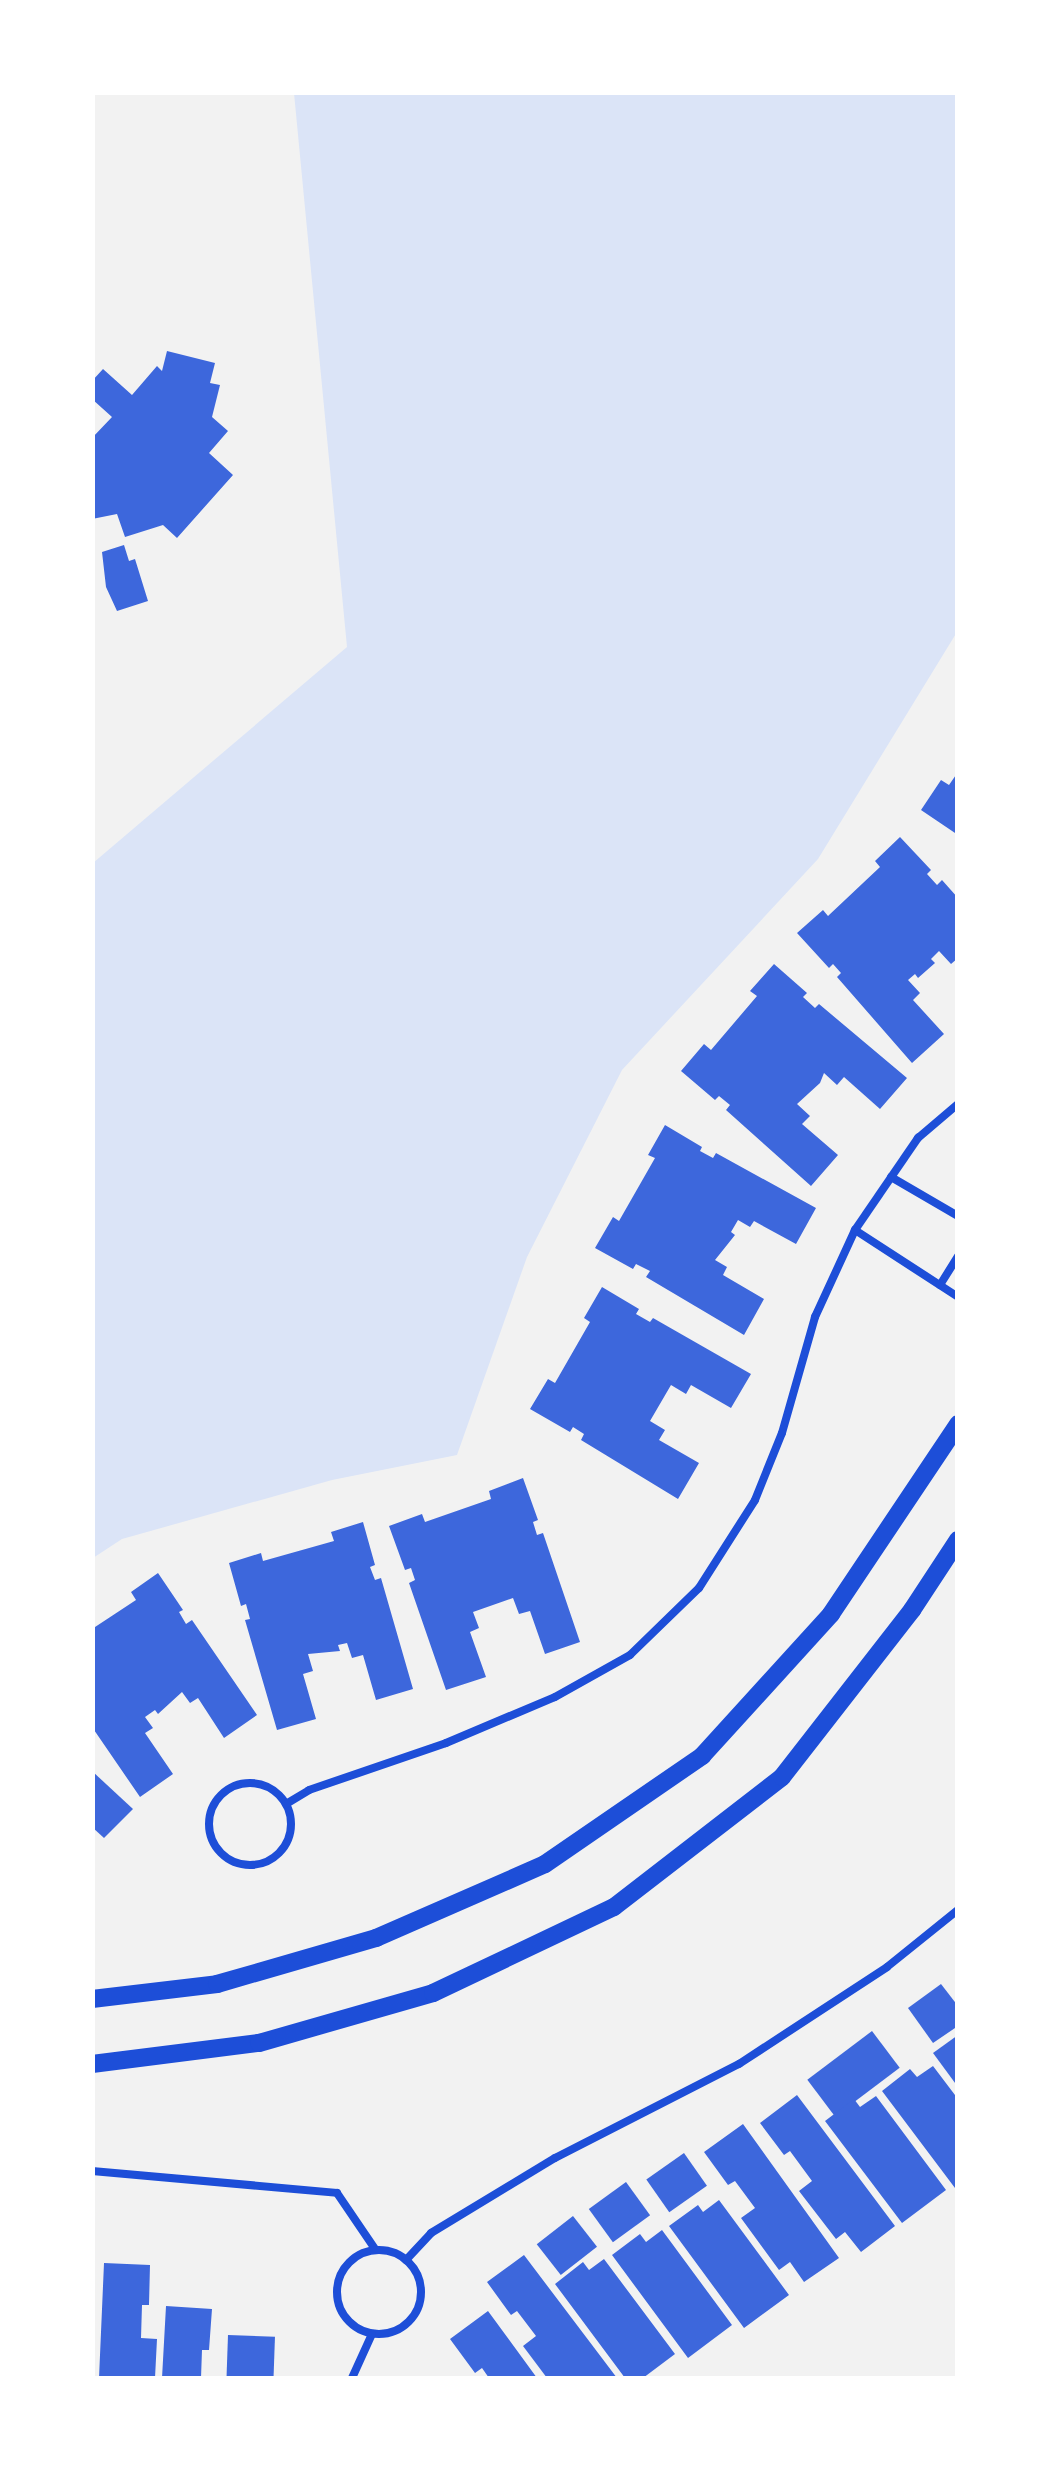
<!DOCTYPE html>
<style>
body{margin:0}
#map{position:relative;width:1050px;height:2471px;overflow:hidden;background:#f2f2f2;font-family:Manrope,sans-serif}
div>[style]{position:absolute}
.green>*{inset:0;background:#dbe4f7}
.building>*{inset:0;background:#3d67dc;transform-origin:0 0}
.service>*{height:8px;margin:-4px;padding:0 4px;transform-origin:4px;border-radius:4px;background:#1d4ed8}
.service>.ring{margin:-4px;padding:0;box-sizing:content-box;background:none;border:8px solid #1d4ed8;border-radius:50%}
.tertiary>*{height:18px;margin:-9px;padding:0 9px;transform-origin:9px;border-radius:9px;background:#1d4ed8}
span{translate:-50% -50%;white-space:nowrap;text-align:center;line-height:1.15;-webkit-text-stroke:8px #fff;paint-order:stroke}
.frame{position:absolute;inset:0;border:95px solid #fff;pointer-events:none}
</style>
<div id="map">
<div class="green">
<i style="clip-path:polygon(294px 93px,957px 93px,957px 632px,818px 859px,622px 1070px,527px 1257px,457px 1455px,332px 1480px,122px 1539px,93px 1558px,93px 863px,347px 647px)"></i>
</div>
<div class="building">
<i style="clip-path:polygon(167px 351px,215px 363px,210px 383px,220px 385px,212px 417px,228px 431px,209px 453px,233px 475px,177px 538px,163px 525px,125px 537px,117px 514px,92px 519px,92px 438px,112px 417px,92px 399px,92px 381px,103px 369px,132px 395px,157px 366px,162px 371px)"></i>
<i style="clip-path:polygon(124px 545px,129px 561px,135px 559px,148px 601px,117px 611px,106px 587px,102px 552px)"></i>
<i style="clip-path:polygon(958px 772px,958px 835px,921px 810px,941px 780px,949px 785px)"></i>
<i style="clip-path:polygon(900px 837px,931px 870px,927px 874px,937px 885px,942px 880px,958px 898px,958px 958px,951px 964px,939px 951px,931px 959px,935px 963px,918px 978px,915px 974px,908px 980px,920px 993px,913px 1000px,944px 1034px,912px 1063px,837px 977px,841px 973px,833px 964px,829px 968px,797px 933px,823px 910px,828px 916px,880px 867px,875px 861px)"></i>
<i style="clip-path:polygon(774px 964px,807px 993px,803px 997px,815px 1008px,819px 1004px,907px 1078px,880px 1109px,844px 1077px,837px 1085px,824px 1073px,820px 1083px,797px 1104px,810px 1116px,802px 1124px,838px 1155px,811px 1186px,726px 1110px,730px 1105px,719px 1096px,715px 1100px,681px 1071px,704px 1044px,711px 1050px,757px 996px,750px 991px)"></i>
<i style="clip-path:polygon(665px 1125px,702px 1147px,700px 1151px,713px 1158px,716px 1153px,816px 1208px,796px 1244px,754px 1221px,750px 1227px,738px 1220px,731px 1232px,735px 1235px,715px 1260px,727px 1267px,723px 1275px,764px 1299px,744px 1335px,646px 1277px,650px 1271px,636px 1264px,633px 1269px,595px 1248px,613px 1217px,619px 1221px,655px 1158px,648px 1155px)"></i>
<i style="clip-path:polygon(602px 1287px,639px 1309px,636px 1314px,650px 1322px,653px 1318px,751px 1374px,731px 1408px,691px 1385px,686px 1394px,671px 1385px,650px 1421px,665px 1430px,659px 1440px,699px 1463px,678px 1499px,581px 1440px,584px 1434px,573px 1427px,570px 1432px,530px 1409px,548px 1379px,555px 1383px,590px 1322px,584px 1318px)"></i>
<i style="clip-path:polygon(523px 1478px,538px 1520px,533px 1522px,537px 1535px,543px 1533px,580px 1642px,545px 1654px,530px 1611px,519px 1614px,513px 1598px,473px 1612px,479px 1628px,470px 1632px,486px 1677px,446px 1690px,409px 1583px,415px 1580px,411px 1568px,405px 1570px,389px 1526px,422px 1514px,425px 1522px,491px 1499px,489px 1491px)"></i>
<i style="clip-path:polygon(363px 1522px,375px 1565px,370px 1567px,375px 1580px,381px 1578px,413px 1689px,376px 1700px,363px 1655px,352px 1658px,347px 1643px,338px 1645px,340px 1651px,308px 1654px,313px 1671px,303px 1674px,316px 1719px,277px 1730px,245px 1620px,250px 1619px,246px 1604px,241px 1606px,229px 1563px,261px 1553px,263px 1561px,334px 1541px,331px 1532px)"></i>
<i style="clip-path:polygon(158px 1573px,183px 1610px,179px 1612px,186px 1624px,192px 1620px,257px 1715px,224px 1738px,198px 1698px,190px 1703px,182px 1692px,158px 1714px,155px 1710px,145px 1717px,153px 1728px,145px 1733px,173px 1774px,140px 1797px,92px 1727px,92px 1629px,136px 1600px,131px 1592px)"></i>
<i style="clip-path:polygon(92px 1771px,133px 1809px,104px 1838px,92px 1827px)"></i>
<i style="clip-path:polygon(941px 1984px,958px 2006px,958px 2026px,933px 2043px,908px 2008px)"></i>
<i style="left:872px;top:2031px;width:46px;height:81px;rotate:53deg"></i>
<i style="clip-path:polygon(958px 2035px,958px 2087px,933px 2053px)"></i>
<i style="clip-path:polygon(933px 2066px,958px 2099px,958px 2192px,882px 2091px,910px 2069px,917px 2077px)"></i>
<i style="clip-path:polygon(797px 2095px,895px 2226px,861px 2252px,845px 2232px,836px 2239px,799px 2191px,812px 2181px,790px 2151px,784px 2155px,760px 2123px)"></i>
<i style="clip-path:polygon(876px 2096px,946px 2190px,902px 2223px,825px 2121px,854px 2099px,860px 2107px)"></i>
<i style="clip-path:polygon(743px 2124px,839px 2258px,804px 2282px,790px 2262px,779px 2270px,741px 2218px,755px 2208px,735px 2181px,728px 2185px,704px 2152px)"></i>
<i style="left:684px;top:2153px;width:40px;height:46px;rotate:55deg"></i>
<i style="left:626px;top:2182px;width:41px;height:46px;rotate:54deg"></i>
<i style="clip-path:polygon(719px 2200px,789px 2295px,744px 2328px,669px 2226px,698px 2205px,703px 2212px)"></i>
<i style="left:573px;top:2216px;width:39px;height:46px;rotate:52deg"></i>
<i style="clip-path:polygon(662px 2230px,732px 2325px,688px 2358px,612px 2255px,640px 2234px,646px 2242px)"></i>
<i style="clip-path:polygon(524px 2255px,617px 2378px,547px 2378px,523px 2346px,536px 2336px,517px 2311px,511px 2315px,487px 2282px)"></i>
<i style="clip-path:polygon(604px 2259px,675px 2354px,643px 2378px,625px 2378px,555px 2284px,583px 2262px,589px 2270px)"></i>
<i style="clip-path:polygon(104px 2263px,150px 2265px,149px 2305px,142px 2305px,141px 2338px,157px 2339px,155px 2378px,99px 2378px)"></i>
<i style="clip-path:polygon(166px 2306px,212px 2309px,209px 2350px,202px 2350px,201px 2378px,162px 2378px)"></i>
<i style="clip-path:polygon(488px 2311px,537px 2378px,489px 2378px,482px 2368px,475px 2373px,450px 2339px)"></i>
<i style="left:228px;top:2335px;width:47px;height:41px;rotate:2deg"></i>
</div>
<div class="service">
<i style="left:891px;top:1177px;width:78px;rotate:30.2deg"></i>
<i style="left:855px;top:1230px;width:123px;rotate:33deg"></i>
<i style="left:940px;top:1285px;width:34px;rotate:-58deg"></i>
<i class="ring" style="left:209px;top:1783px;width:74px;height:74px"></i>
<i style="left:286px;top:1804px;width:27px;rotate:-31deg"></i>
<i style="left:309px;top:1790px;width:145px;rotate:-18.9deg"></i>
<i style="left:446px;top:1743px;width:118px;rotate:-22.9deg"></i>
<i style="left:555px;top:1697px;width:86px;rotate:-29.2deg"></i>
<i style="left:630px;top:1655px;width:96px;rotate:-44.2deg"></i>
<i style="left:699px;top:1588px;width:104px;rotate:-57.5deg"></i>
<i style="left:755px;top:1500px;width:72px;rotate:-68.1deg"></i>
<i style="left:782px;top:1433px;width:121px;rotate:-74.1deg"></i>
<i style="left:815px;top:1317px;width:96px;rotate:-65.3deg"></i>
<i style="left:855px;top:1230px;width:112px;rotate:-55.6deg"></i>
<i style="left:918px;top:1138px;width:52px;rotate:-40.4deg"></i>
<i style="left:92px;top:2171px;width:246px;rotate:5.1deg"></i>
<i style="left:337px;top:2193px;width:68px;rotate:55.8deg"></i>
<i class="ring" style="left:337px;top:2250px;width:76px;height:76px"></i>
<i style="left:406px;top:2260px;width:37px;rotate:-47deg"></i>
<i style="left:431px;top:2233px;width:145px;rotate:-31.2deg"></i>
<i style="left:555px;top:2158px;width:207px;rotate:-27.1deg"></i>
<i style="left:739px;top:2064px;width:177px;rotate:-33.2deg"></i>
<i style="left:887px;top:1967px;width:91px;rotate:-38.8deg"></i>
<i style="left:352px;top:2378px;width:48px;rotate:-65.6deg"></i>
</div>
<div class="tertiary">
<i style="left:92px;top:1999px;width:126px;rotate:-6.8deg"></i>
<i style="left:217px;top:1984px;width:166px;rotate:-16.1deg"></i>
<i style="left:376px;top:1938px;width:184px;rotate:-23.6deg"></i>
<i style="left:545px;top:1864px;width:191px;rotate:-34.5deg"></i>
<i style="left:702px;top:1756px;width:192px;rotate:-47.7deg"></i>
<i style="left:831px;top:1614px;width:229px;rotate:-56.2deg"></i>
<i style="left:92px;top:2064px;width:168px;rotate:-7.2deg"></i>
<i style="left:259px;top:2043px;width:181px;rotate:-16deg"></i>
<i style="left:433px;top:1993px;width:200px;rotate:-25.4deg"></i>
<i style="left:614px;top:1907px;width:212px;rotate:-37.7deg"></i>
<i style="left:782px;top:1777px;width:212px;rotate:-52.1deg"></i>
<i style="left:912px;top:1610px;width:84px;rotate:-56.7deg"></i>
</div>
<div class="frame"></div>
</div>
